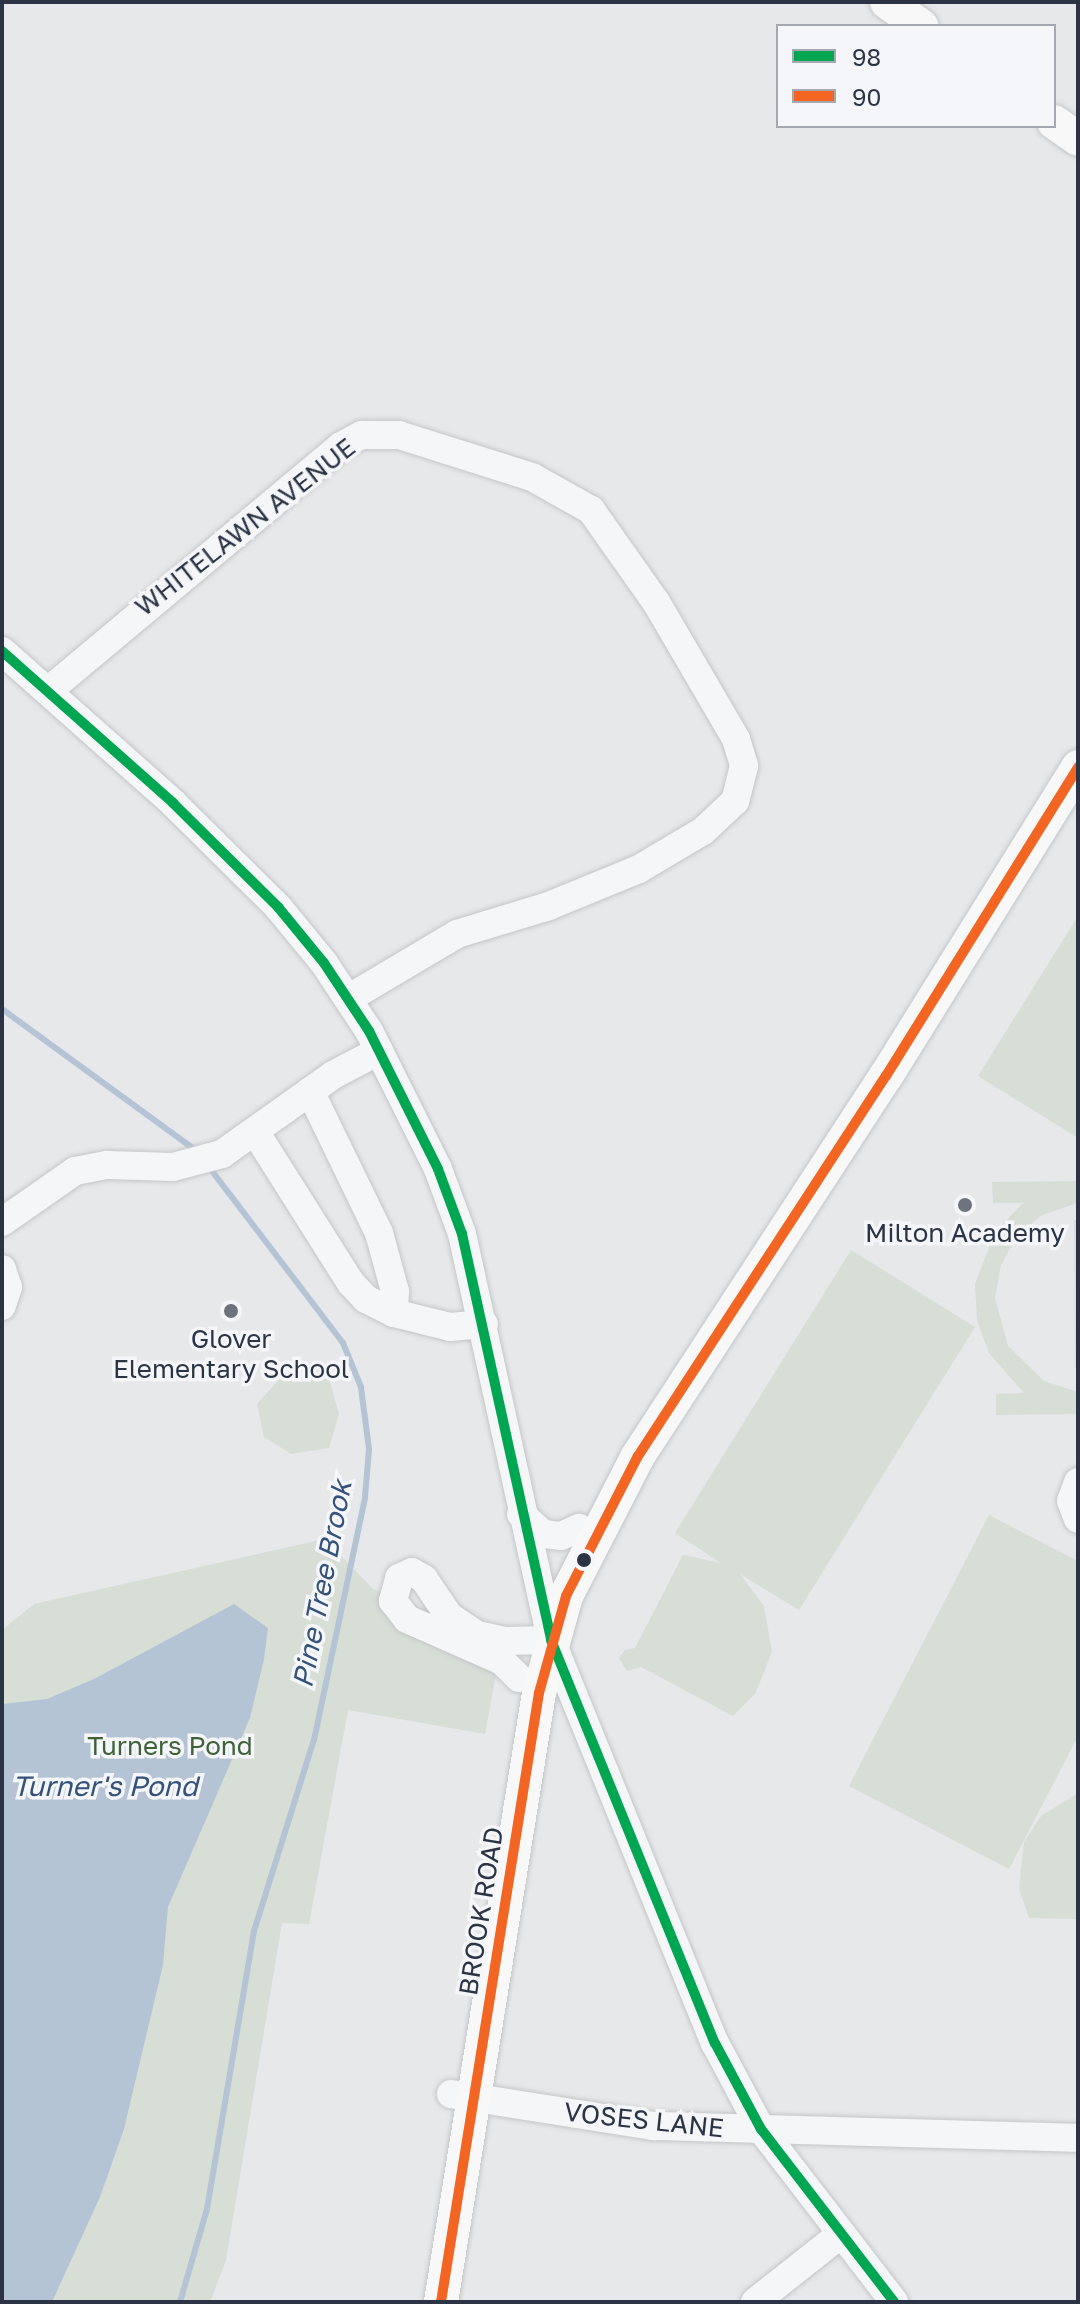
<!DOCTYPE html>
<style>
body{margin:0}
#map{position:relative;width:1080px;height:2304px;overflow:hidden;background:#e6e8ea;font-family:"Golos Text",sans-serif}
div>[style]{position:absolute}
.green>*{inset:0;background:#d6ded6}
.water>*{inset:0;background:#b4c4d5}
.stream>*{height:6px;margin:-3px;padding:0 3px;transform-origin:3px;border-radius:3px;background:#b4c4d5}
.roads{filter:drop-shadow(0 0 2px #c4c6c8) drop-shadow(0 0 2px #c4c6c8)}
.minor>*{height:28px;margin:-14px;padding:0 14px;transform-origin:14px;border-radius:14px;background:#f5f6f7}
.major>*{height:34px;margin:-17px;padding:0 17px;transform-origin:17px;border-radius:17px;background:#f8f8f8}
.bus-1>*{height:10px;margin:-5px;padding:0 5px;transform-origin:5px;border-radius:5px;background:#00a651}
.bus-2>*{height:10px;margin:-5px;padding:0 5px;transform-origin:5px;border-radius:5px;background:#f26522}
.dots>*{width:22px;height:22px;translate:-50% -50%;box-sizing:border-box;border:4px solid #f4f6f9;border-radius:50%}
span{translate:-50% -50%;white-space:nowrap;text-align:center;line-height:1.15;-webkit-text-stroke:7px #f4f6f9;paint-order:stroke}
.street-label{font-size:26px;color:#2b3445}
.poi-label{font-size:26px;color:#2b3445}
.park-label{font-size:26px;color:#3f6138}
.water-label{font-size:28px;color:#34527a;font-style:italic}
.frame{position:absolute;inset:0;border:4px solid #2b3445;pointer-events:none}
.legend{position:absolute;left:776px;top:24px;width:280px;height:104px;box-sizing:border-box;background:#f4f6f9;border:2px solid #a4a8b1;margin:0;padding:10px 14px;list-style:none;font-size:24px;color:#2b3445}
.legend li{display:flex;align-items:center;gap:16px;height:40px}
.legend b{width:40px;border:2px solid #a4a8b1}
</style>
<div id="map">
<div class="green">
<i style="clip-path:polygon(1078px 916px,1078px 1138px,978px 1076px)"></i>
<i style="clip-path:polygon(1078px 1181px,1078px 1203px,1042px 1215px,1017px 1236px,1001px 1265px,995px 1298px,1008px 1346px,1044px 1381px,1078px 1392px,1078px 1414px,996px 1415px,996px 1394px,1024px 1393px,989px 1353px,977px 1320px,975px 1284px,995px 1232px,1023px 1203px,993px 1203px,992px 1182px)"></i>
<i style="clip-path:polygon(1074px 1220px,1078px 1220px,1078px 1368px,1075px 1368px)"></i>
<i style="clip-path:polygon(851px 1250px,975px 1327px,799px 1610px,740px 1574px,764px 1606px,772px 1652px,755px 1694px,733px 1716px,641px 1667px,627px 1671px,619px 1658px,625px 1650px,635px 1648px,683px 1555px,721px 1563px,675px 1533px)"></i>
<i style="clip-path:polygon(315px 1361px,328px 1375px,339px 1414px,329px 1448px,291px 1454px,264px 1437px,257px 1404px,284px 1374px)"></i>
<i style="clip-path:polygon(989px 1515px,1078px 1561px,1078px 1736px,1009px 1869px,849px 1786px)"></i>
<i style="clip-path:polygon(325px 1539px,373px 1589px,502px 1641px,485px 1734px,348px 1710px,309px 1924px,282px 1923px,226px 2260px,210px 2302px,2px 2302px,2px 1630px,34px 1604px)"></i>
<i style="clip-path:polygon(1078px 1793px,1078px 1919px,1029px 1918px,1019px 1889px,1024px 1842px,1041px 1816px)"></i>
</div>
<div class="water">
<i style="clip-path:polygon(234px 1604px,268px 1628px,264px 1659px,250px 1718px,168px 1907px,163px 1965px,124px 2129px,100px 2197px,52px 2302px,2px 2302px,2px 1704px,47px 1699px,94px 1679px)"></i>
</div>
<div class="stream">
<i style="left:2px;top:1009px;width:241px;rotate:36.1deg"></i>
<i style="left:180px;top:2302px;width:97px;rotate:-73.8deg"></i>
<i style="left:207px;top:2209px;width:282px;rotate:-80.4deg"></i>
<i style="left:254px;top:1931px;width:200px;rotate:-72.6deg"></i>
<i style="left:314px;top:1740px;width:248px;rotate:-78.1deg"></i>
<i style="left:365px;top:1497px;width:48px;rotate:-85.2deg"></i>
<i style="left:369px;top:1449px;width:63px;rotate:-97.4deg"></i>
<i style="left:361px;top:1387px;width:48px;rotate:-112.2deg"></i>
<i style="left:343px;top:1343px;width:223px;rotate:-127.3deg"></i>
</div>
<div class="roads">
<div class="minor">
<i style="left:2px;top:651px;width:229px;rotate:41.6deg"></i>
<i style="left:173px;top:803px;width:148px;rotate:44.7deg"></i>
<i style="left:278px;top:907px;width:72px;rotate:50.6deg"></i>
<i style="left:324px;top:963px;width:82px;rotate:56.5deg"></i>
<i style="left:369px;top:1031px;width:154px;rotate:63.4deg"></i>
<i style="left:438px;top:1169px;width:69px;rotate:69.7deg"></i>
<i style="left:462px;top:1234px;width:416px;rotate:77.6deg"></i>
<i style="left:551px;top:1640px;width:435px;rotate:67.9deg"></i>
<i style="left:715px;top:2043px;width:98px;rotate:61.9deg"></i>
<i style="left:761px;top:2129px;width:218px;rotate:52.4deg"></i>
<i style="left:48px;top:691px;width:382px;rotate:-39.9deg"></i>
<i style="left:341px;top:446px;width:24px;rotate:-28deg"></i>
<i style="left:362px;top:435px;width:37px"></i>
<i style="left:399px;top:435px;width:139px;rotate:17.5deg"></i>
<i style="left:532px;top:477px;width:68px;rotate:29.2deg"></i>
<i style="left:591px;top:510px;width:113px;rotate:54.8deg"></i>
<i style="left:656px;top:602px;width:159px;rotate:59.7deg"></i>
<i style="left:736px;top:739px;width:28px;rotate:73deg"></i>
<i style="left:744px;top:766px;width:36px;rotate:104deg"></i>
<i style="left:735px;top:801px;width:44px;rotate:136.8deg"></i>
<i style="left:703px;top:831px;width:74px;rotate:149.3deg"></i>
<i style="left:639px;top:869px;width:97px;rotate:157.7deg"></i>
<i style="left:549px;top:906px;width:96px;rotate:163.1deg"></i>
<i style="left:457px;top:934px;width:126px;rotate:149.3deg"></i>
<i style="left:310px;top:1091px;width:158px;rotate:64.1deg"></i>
<i style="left:379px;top:1233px;width:60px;rotate:74.6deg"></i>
<i style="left:395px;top:1291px;width:22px;rotate:93deg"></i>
<i style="left:394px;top:1313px;width:58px;rotate:14deg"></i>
<i style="left:450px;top:1327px;width:34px;rotate:-5deg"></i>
<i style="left:256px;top:1133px;width:178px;rotate:57.7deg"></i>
<i style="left:351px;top:1283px;width:22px;rotate:47deg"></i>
<i style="left:366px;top:1299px;width:31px;rotate:27deg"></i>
<i style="left:2px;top:1222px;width:89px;rotate:-34.9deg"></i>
<i style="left:75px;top:1171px;width:33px;rotate:-11deg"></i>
<i style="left:107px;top:1165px;width:66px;rotate:1.7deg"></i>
<i style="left:173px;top:1167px;width:51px;rotate:-14.9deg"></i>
<i style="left:222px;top:1154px;width:136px;rotate:-35.4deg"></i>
<i style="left:333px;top:1075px;width:52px;rotate:-27.6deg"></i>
<i style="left:2px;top:1269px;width:19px;rotate:72deg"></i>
<i style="left:8px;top:1287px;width:20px;rotate:108deg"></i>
<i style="left:1078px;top:1482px;width:20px;rotate:110deg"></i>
<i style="left:1071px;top:1501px;width:19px;rotate:69deg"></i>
<i style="left:521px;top:1514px;width:30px;rotate:42deg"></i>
<i style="left:543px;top:1534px;width:18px;rotate:6deg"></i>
<i style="left:561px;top:1536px;width:20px;rotate:-24deg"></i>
<i style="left:519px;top:1678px;width:24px;rotate:-135deg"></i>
<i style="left:502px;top:1661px;width:104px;rotate:-156.1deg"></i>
<i style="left:407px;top:1619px;width:23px;rotate:-128deg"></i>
<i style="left:393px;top:1601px;width:24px;rotate:-75deg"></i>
<i style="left:399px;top:1578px;width:14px;rotate:-25deg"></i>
<i style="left:412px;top:1572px;width:14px;rotate:30deg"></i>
<i style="left:424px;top:1579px;width:45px;rotate:56deg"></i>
<i style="left:449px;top:1616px;width:34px;rotate:34deg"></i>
<i style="left:477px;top:1635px;width:30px;rotate:12deg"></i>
<i style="left:506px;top:1641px;width:45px;rotate:-1.3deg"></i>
<i style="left:451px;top:2094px;width:206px;rotate:9deg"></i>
<i style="left:654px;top:2126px;width:424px;rotate:1.6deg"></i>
<i style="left:755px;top:2302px;width:110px;rotate:-38.3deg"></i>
</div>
<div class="major">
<i style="left:887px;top:2px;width:42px;rotate:35.2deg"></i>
<i style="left:1054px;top:122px;width:29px;rotate:35deg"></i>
<i style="left:441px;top:2302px;width:617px;rotate:-80.86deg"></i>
<i style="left:539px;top:1693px;width:101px;rotate:-74.4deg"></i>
<i style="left:566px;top:1596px;width:157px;rotate:-62.8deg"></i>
<i style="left:638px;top:1456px;width:454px;rotate:-56.9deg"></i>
<i style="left:886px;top:1076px;width:364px;rotate:-58.1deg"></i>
</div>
</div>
<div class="bus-1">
<i style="left:2px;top:651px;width:229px;rotate:41.6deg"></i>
<i style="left:173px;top:803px;width:148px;rotate:44.7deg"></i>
<i style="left:278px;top:907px;width:72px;rotate:50.6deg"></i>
<i style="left:324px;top:963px;width:82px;rotate:56.5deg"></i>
<i style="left:369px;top:1031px;width:154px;rotate:63.4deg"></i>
<i style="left:438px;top:1169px;width:69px;rotate:69.7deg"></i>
<i style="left:462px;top:1234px;width:416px;rotate:77.6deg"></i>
<i style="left:551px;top:1640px;width:435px;rotate:67.9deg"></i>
<i style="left:715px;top:2043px;width:98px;rotate:61.9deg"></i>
<i style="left:761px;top:2129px;width:218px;rotate:52.4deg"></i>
</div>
<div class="bus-2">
<i style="left:441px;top:2302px;width:617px;rotate:-80.86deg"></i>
<i style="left:539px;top:1693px;width:101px;rotate:-74.4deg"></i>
<i style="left:566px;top:1596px;width:157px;rotate:-62.8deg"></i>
<i style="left:638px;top:1456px;width:454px;rotate:-56.9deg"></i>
<i style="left:886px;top:1076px;width:364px;rotate:-58.1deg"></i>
</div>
<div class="dots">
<i style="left:965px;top:1205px;background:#6c737f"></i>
<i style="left:231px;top:1311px;background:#6c737f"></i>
<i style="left:584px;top:1560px;background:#2b3445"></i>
</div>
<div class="street-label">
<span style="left:245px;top:527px;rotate:-38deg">WHITELAWN AVENUE</span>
<span style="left:481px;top:1911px;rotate:-81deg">BROOK ROAD</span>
<span style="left:644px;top:2120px;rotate:6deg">VOSES LANE</span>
</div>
<div class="poi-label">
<span style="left:965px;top:1233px">Milton Academy</span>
<span style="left:231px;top:1354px">Glover<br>Elementary School</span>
</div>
<div class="park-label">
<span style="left:170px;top:1746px">Turners Pond</span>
</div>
<div class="water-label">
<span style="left:322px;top:1584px;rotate:-79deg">Pine Tree Brook</span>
<span style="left:105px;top:1786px">Turner's Pond</span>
</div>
<div class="frame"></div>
<ul class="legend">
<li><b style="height:10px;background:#00a651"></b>98</li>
<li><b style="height:10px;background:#f26522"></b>90</li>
</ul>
</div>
